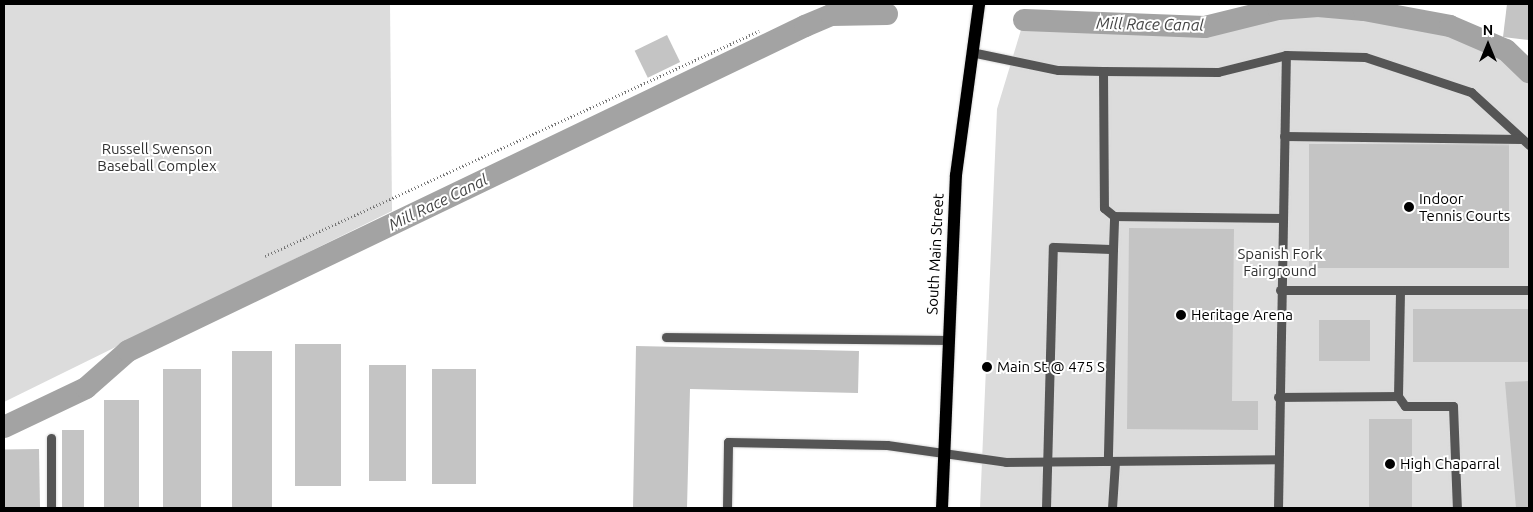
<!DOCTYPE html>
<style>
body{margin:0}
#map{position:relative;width:1533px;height:512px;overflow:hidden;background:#fff;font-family:Ubuntu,sans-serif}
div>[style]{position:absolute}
.green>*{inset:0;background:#dcdcdc}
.canal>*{height:22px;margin:-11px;padding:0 11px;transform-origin:11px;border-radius:11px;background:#a3a3a3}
.building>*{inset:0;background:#c4c4c4;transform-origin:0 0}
.path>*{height:3px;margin-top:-1.5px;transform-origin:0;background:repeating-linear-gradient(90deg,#777 0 1px,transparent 0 3.5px)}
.roads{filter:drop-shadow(0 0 1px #dbdbdb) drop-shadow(0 0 1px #dbdbdb)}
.service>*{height:9px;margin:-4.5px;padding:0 4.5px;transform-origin:4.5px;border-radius:4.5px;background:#555}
.primary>*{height:12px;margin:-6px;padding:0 6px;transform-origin:6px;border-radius:6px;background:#000}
.dots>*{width:14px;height:14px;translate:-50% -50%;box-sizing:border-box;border:2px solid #fff;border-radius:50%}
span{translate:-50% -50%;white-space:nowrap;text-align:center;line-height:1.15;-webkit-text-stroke:4px #fff;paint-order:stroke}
.park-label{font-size:15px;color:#333}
.poi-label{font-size:15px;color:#000}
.left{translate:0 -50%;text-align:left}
.street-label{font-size:15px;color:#000}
.water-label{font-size:16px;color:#444;font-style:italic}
.frame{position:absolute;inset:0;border:5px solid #000;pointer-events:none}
.north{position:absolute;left:1463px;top:20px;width:50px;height:50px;-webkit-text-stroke:4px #fff;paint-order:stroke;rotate:0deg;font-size:14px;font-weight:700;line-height:20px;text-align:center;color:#000}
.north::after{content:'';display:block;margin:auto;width:18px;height:22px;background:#000;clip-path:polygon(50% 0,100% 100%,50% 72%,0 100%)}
</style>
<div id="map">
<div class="green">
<i style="clip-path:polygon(4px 4px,390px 4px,392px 211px,4px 402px)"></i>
<i style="clip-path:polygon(1318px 6px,1364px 10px,1450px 26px,1506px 50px,1529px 72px,1529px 508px,980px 508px,997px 109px,1024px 20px,1205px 27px,1278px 9px)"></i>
</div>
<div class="canal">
<i style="left:1024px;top:20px;width:181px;rotate:2.2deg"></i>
<i style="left:1205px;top:27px;width:75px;rotate:-13.9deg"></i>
<i style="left:1278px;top:9px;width:40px;rotate:-4.3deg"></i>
<i style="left:1318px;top:6px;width:46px;rotate:5deg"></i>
<i style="left:1364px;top:10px;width:87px;rotate:10.5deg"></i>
<i style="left:1450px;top:26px;width:61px;rotate:23.2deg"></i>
<i style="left:1506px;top:50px;width:32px;rotate:44deg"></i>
<i style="left:4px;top:427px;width:91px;rotate:-25.4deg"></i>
<i style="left:86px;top:388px;width:56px;rotate:-41.4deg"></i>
<i style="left:128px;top:351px;width:751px;rotate:-25.64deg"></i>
<i style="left:805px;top:26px;width:28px;rotate:-23deg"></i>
<i style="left:831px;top:15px;width:56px;rotate:-1deg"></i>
</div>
<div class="building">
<i style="clip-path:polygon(1507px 4px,1529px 4px,1529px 40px,1503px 37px)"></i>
<i style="left:667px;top:35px;width:30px;height:36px;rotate:64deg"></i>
<i style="left:1509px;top:144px;width:124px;height:200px;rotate:90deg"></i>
<i style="clip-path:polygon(1129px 228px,1234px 229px,1232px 401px,1258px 401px,1258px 430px,1127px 429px)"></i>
<i style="left:1413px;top:309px;width:116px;height:53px"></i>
<i style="left:1319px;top:320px;width:51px;height:41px"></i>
<i style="left:295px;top:344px;width:46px;height:142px"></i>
<i style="clip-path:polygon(636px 346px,859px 351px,858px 393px,690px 389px,687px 508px,633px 508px)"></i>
<i style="left:232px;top:351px;width:40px;height:157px"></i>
<i style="left:369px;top:365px;width:37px;height:116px"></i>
<i style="left:163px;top:369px;width:38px;height:139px"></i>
<i style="left:432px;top:369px;width:44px;height:115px"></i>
<i style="clip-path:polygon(1529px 381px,1529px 508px,1516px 508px,1505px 382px)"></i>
<i style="left:104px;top:400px;width:35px;height:108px"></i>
<i style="left:1369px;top:419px;width:43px;height:89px"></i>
<i style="left:62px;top:430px;width:22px;height:78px"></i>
<i style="left:39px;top:449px;width:59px;height:35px;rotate:89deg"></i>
</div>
<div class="path">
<i style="left:265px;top:256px;width:543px;rotate:-24.49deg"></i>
</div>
<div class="roads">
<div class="service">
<i style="left:971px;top:52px;width:89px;rotate:11.7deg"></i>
<i style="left:1058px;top:70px;width:45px;rotate:1.3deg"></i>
<i style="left:1103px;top:71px;width:115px;rotate:0.5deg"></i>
<i style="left:1218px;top:72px;width:70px;rotate:-14deg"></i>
<i style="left:1286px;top:55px;width:79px;rotate:1.5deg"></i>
<i style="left:1365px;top:57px;width:112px;rotate:18.3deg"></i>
<i style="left:1471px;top:92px;width:79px;rotate:42.4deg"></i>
<i style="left:1103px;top:71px;width:137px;rotate:89.6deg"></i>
<i style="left:1104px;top:208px;width:13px;rotate:39deg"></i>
<i style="left:1284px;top:136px;width:238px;rotate:0.7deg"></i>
<i style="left:1113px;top:249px;width:33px;rotate:-88deg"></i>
<i style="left:1114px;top:216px;width:168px;rotate:0.7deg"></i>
<i style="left:1280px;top:290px;width:249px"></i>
<i style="left:666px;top:337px;width:281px;rotate:0.6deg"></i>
<i style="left:1398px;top:396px;width:12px;rotate:55deg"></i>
<i style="left:1405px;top:406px;width:48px"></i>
<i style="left:1453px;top:406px;width:102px;rotate:87.8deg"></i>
<i style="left:1278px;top:397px;width:120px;rotate:-0.5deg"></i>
<i style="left:1398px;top:396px;width:106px;rotate:-88.9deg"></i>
<i style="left:51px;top:438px;width:70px;rotate:90deg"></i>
<i style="left:727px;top:508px;width:66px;rotate:-89.1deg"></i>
<i style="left:728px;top:442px;width:159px;rotate:1.1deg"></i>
<i style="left:887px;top:445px;width:120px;rotate:8.1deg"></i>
<i style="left:1006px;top:462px;width:270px;rotate:-0.6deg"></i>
<i style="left:1046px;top:508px;width:261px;rotate:-88.5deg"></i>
<i style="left:1053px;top:247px;width:60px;rotate:1.9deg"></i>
<i style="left:1113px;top:249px;width:212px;rotate:91.4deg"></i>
<i style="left:1112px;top:508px;width:47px;rotate:-86.3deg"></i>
<i style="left:1278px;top:508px;width:453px;rotate:-89deg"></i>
</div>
<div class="primary">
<i style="left:942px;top:508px;width:333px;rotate:-87.6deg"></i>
<i style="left:956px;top:175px;width:173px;rotate:-82.3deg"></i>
</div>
</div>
<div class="dots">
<i style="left:1409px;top:207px;background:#000"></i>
<i style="left:1181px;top:315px;background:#000"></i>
<i style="left:987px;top:367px;background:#000"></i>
<i style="left:1390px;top:464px;background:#000"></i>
</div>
<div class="park-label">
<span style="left:157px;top:157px">Russell Swenson<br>Baseball Complex</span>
<span style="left:1280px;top:262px">Spanish Fork<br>Fairground</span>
</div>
<div class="poi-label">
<span class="left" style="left:1419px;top:207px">Indoor<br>Tennis Courts</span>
<span class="left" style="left:1191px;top:315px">Heritage Arena</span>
<span class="left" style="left:997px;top:367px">Main St @ 475 S</span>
<span class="left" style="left:1400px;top:464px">High Chaparral</span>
</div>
<div class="street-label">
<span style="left:935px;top:254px;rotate:-87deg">South Main Street</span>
</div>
<div class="water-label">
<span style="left:1150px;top:24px;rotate:1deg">Mill Race Canal</span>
<span style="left:438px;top:202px;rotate:-26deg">Mill Race Canal</span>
</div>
<div class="frame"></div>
<div class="north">N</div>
</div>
